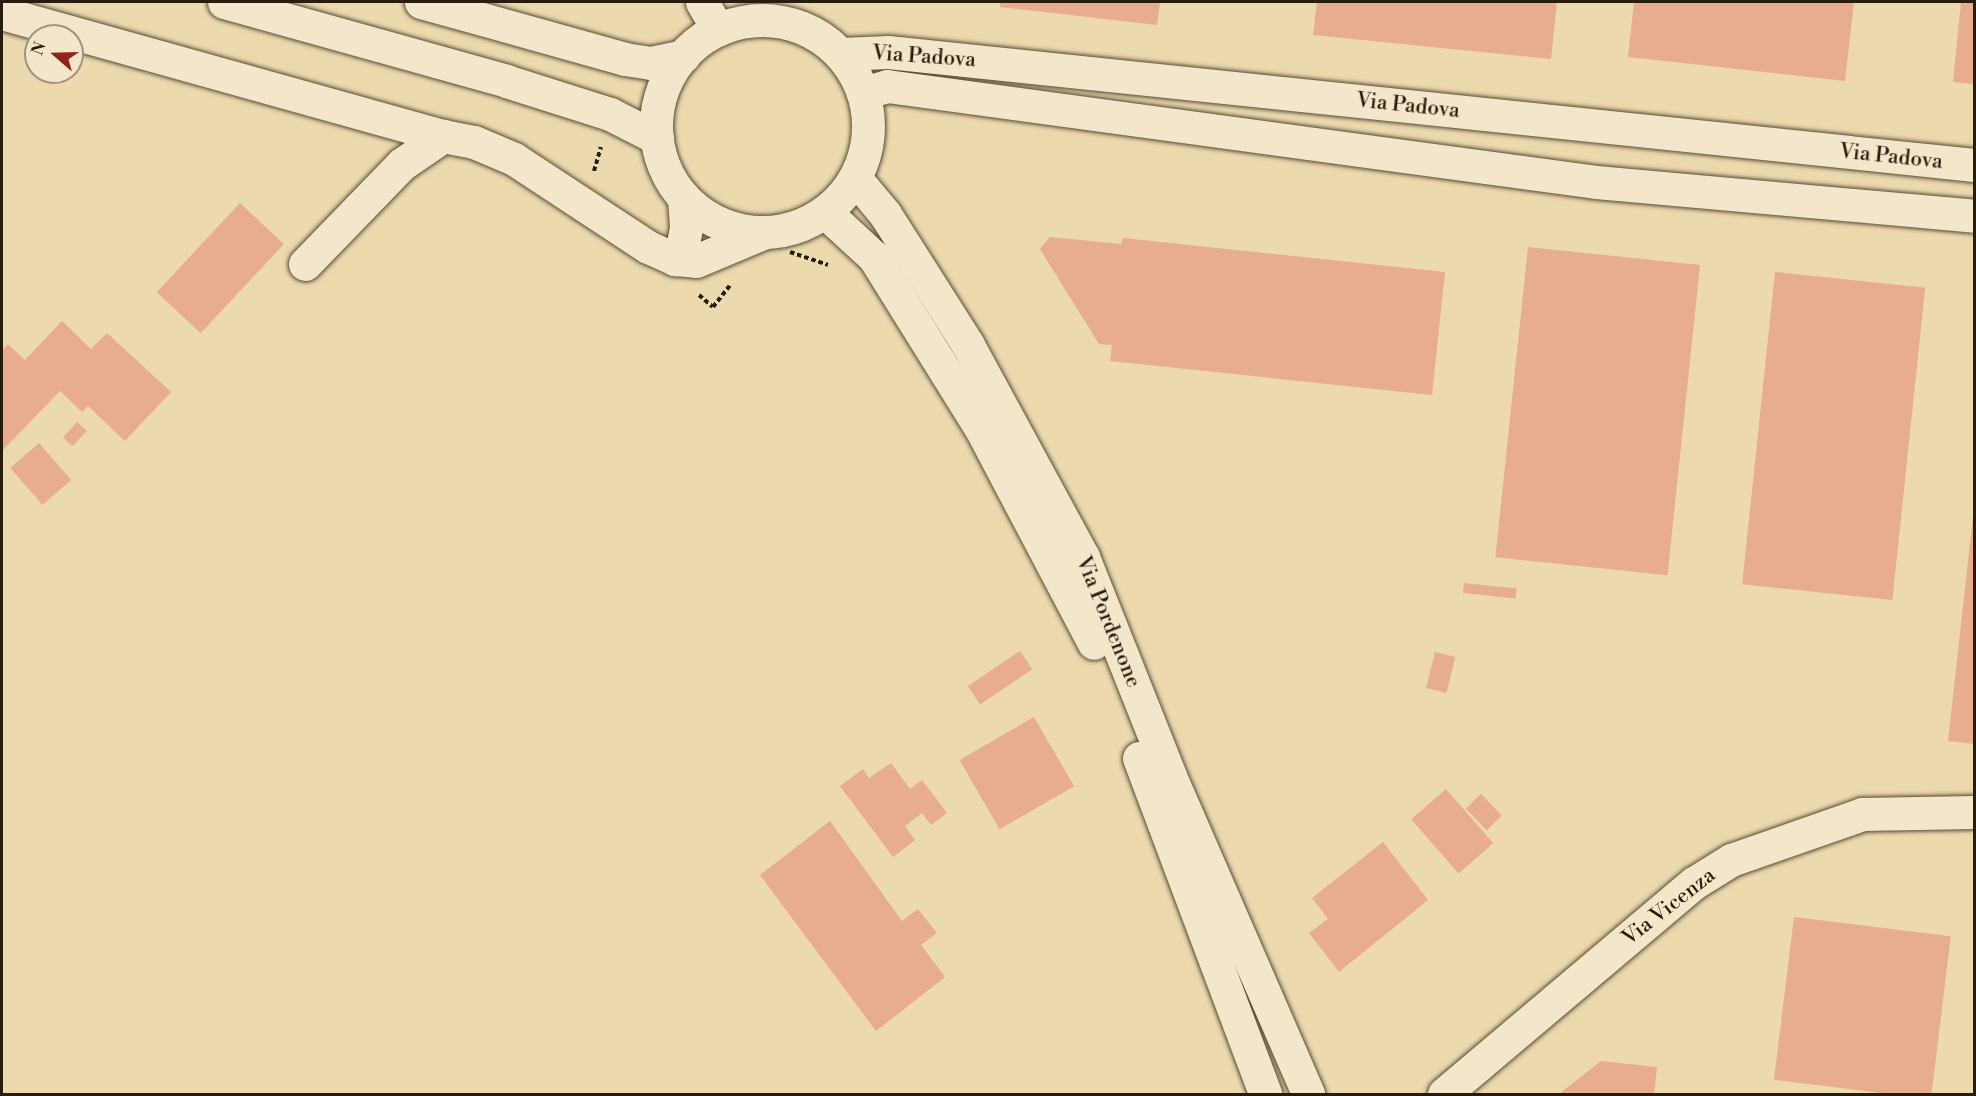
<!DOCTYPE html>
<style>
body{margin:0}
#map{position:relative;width:1976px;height:1096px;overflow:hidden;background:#ecd9ae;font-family:"Libre Bodoni",serif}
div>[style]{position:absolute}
.building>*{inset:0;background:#e8ac8e;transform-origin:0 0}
.path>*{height:4px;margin-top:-2px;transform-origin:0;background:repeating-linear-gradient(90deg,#271c0e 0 4.5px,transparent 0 7.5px)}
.roads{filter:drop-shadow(0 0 2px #584b36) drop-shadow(0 0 2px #584b36)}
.minor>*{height:33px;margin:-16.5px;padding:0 16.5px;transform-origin:16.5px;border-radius:16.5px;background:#f3e6ca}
.minor>.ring{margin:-16.5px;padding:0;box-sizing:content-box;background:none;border:33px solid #f3e6ca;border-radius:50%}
span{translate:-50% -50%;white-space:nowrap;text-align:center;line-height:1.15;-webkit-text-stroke:4.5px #f3e6ca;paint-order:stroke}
.street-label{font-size:21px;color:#271c0e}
.frame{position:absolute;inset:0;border:3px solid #271c0e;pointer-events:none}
.north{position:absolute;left:24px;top:24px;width:60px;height:60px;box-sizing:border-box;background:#f3e6ca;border:2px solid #a1957f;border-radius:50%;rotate:290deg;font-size:16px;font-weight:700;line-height:24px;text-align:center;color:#271c0e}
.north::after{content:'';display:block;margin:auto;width:21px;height:27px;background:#8f2418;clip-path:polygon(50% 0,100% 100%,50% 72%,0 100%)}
</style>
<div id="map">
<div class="building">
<i style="clip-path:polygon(1000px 2px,1160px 2px,1157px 25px,1000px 7px)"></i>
<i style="clip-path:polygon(1317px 2px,1557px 2px,1551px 59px,1313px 35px)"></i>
<i style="clip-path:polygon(1634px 2px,1854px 2px,1845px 81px,1628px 57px)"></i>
<i style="clip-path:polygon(1961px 2px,1974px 2px,1974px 84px,1953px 82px)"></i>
<i style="left:240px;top:203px;width:60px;height:122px;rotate:43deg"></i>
<i style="clip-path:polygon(1050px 237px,1121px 244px,1123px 238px,1445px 272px,1432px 395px,1110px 361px,1112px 345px,1099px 344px,1040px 249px)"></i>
<i style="left:1528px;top:247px;width:173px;height:312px;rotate:6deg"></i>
<i style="left:1775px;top:272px;width:151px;height:314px;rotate:6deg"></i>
<i style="clip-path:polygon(62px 321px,91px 349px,107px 333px,171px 392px,125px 441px,88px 406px,82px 412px,60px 391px,3px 450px,2px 351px,8px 344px,25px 360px)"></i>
<i style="left:77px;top:422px;width:13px;height:21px;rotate:42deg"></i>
<i style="left:39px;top:443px;width:49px;height:38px;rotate:49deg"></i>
<i style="clip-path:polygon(1973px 516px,1974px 516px,1974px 744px,1948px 741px)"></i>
<i style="left:1464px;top:583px;width:53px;height:10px;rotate:6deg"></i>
<i style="left:1020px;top:651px;width:22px;height:63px;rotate:56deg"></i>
<i style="left:1435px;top:652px;width:21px;height:37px;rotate:14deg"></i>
<i style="left:1034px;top:717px;width:80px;height:86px;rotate:60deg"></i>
<i style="clip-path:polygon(891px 763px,910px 789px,922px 780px,947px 813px,931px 825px,922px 813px,905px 826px,915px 840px,893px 857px,840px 786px,863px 769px,869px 778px)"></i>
<i style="left:1446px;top:789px;width:72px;height:46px;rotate:49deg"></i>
<i style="left:1481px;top:794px;width:30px;height:21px;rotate:46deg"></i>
<i style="clip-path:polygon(830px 821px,902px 921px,918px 909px,937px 933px,921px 945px,945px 977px,876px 1031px,760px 875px)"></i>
<i style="clip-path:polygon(1383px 842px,1428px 900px,1339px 972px,1309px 933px,1328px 919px,1312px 898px)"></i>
<i style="left:1794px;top:917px;width:158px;height:164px;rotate:7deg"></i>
<i style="clip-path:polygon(1601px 1061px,1657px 1067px,1654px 1094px,1559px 1094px)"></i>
</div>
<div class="path">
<i style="left:594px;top:171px;width:25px;rotate:-74deg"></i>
<i style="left:790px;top:252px;width:40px;rotate:18.9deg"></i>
<i style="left:699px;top:295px;width:18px;rotate:41deg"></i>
<i style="left:713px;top:307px;width:28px;rotate:-52deg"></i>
</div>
<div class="roads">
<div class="minor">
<i style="left:224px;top:2px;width:293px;rotate:15.6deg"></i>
<i style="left:506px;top:81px;width:109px;rotate:17.6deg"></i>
<i style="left:610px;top:114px;width:53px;rotate:27.1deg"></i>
<i style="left:421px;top:2px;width:212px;rotate:15.6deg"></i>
<i style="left:625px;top:59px;width:26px;rotate:9deg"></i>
<i style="left:651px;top:63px;width:33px;rotate:-12deg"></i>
<i style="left:702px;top:2px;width:32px;rotate:60deg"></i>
<i style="left:2px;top:13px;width:458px;rotate:15.6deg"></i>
<i class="ring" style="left:656px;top:20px;width:179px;height:179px"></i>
<i style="left:841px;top:54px;width:47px;rotate:-2.4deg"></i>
<i style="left:888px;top:52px;width:1092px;rotate:5.94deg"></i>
<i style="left:863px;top:93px;width:25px;rotate:-16deg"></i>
<i style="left:887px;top:86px;width:715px;rotate:7.71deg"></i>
<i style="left:1596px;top:182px;width:380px;rotate:5.1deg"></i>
<i style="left:855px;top:178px;width:47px;rotate:50.2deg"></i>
<i style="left:885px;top:214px;width:155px;rotate:57.6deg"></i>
<i style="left:968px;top:345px;width:241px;rotate:61.5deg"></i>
<i style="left:1083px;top:557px;width:236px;rotate:68.3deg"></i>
<i style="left:1170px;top:776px;width:347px;rotate:66.5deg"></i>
<i style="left:684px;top:198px;width:30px;rotate:86deg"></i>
<i style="left:686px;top:228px;width:26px;rotate:101deg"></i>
<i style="left:681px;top:254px;width:8px;rotate:140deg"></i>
<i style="left:675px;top:259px;width:21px;rotate:5deg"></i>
<i style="left:696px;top:261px;width:73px;rotate:-22.7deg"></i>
<i style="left:825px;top:212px;width:67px;rotate:42.6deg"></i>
<i style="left:874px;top:257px;width:200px;rotate:58.1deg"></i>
<i style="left:980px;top:427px;width:244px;rotate:62.2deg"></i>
<i style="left:305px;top:264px;width:139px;rotate:-45.9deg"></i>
<i style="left:402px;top:164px;width:50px;rotate:-34.3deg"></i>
<i style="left:443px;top:136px;width:32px;rotate:11deg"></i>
<i style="left:474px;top:142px;width:43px;rotate:23deg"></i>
<i style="left:514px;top:159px;width:160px;rotate:33.3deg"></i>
<i style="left:648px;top:247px;width:30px;rotate:24deg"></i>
<i style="left:1139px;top:758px;width:359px;rotate:69.4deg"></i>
<i style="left:1444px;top:1094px;width:327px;rotate:-40.2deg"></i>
<i style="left:1694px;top:883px;width:44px;rotate:-31.9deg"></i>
<i style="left:1731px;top:860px;width:139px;rotate:-19.3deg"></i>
<i style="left:1862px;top:814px;width:112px;rotate:-1deg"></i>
</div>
</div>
<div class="street-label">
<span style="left:924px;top:57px;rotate:4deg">Via Padova</span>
<span style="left:1408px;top:106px;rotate:6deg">Via Padova</span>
<span style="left:1891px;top:157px;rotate:6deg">Via Padova</span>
<span style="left:1108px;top:622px;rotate:68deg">Via Pordenone</span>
<span style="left:1669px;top:907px;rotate:-38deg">Via Vicenza</span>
</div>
<div class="frame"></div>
<div class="north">N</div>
</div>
